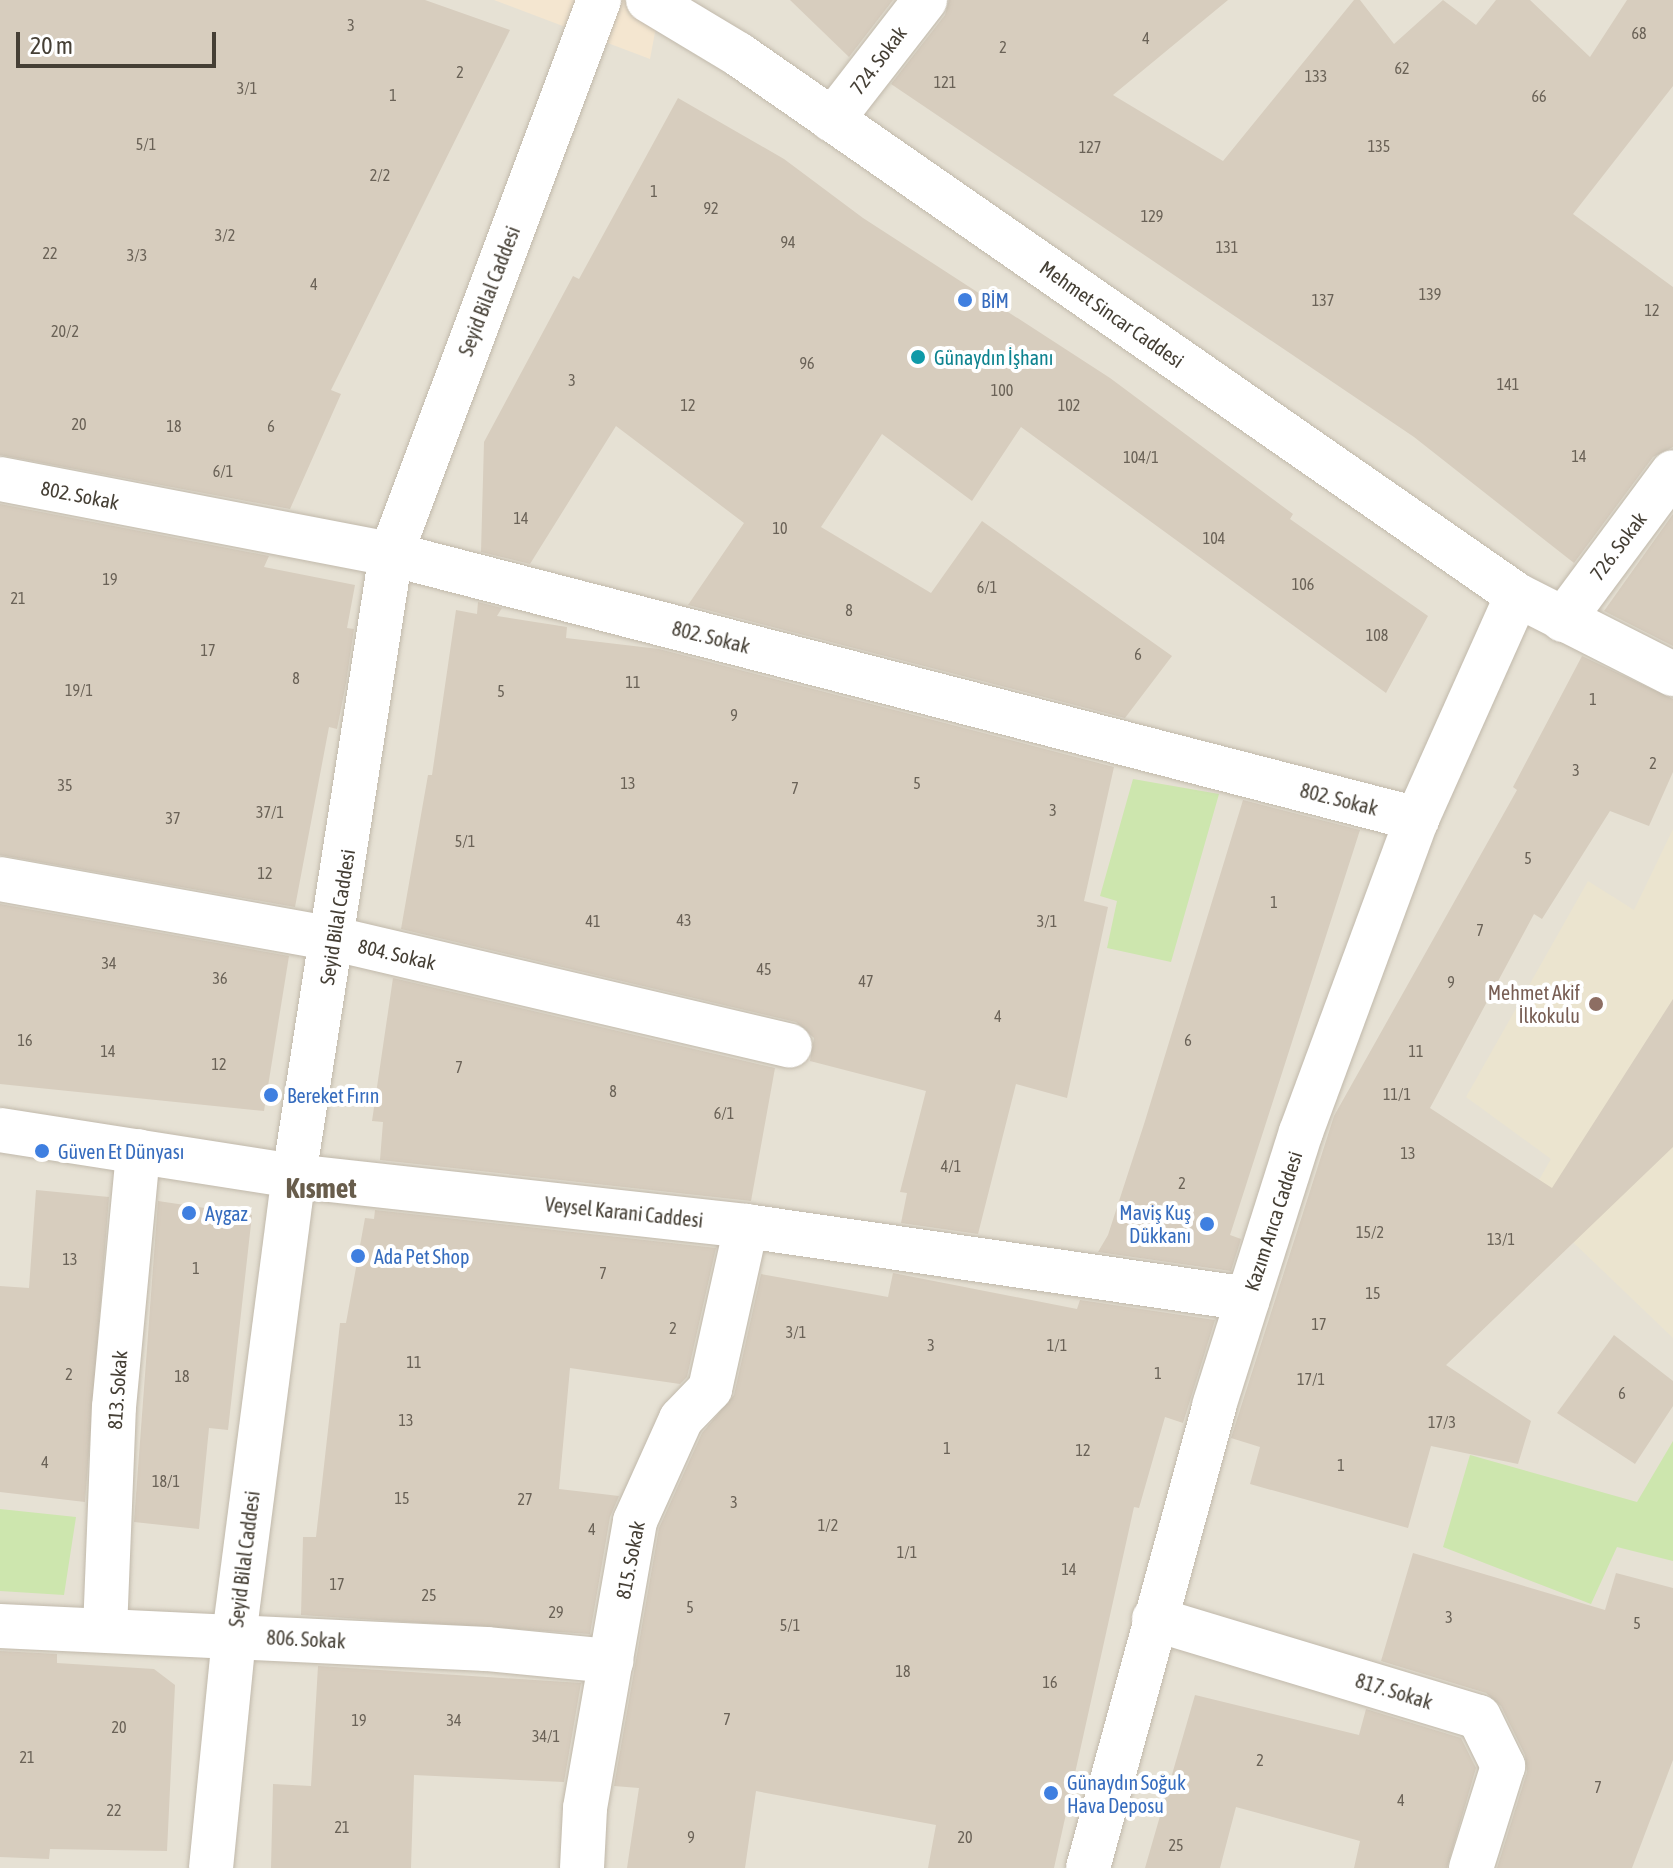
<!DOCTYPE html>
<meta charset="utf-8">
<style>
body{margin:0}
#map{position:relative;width:1673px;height:1868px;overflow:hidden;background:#f2efe5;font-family:"Asap Condensed",sans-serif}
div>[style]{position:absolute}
.residential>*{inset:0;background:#e6e1d4;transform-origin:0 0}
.commercial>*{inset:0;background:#f4e6d0}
.education>*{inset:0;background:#ebe4cf}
.green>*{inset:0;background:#cde6ae}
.building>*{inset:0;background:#d7cdbe}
.roads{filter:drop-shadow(0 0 2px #c1b9ab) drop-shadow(0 0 2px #c1b9ab)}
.pedestrian>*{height:44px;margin:-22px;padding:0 22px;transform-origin:22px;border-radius:22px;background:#fff}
.minor>*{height:44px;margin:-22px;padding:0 22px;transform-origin:22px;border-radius:22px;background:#fff}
.tertiary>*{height:44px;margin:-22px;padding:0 22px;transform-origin:22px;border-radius:22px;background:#fff}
.dots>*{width:22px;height:22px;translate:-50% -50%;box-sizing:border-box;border:4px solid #fff;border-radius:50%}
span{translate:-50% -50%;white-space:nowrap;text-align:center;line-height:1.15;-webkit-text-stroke:8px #fff;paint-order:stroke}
.number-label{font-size:16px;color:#6a6257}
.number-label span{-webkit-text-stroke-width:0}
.street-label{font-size:20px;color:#453f35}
.shop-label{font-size:20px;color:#366cbe}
.left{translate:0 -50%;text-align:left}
.right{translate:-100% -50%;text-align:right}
.culture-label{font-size:20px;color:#0d838f}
.education-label{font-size:20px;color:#785e54}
.district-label{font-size:28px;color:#685d4c;font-weight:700}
.scale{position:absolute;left:16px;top:32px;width:200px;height:36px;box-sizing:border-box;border:4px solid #453f35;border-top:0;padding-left:10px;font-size:24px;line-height:28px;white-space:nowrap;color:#453f35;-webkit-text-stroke:6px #fff;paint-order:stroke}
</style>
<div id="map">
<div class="residential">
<i style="left:0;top:0;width:1673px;height:1868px"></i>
</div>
<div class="commercial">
<i style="clip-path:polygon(494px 0,661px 0,650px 59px)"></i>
</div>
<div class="education">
<i style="clip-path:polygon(1673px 829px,1673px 1338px,1528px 1199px,1551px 1159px,1466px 1097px,1588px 881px,1634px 910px)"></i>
</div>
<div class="green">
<i style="clip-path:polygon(1133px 779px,1219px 794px,1171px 962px,1107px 948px,1117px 901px,1100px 896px)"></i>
<i style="clip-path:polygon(1673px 1441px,1673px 1561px,1617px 1547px,1591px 1604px,1443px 1547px,1470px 1455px,1637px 1502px)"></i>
<i style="clip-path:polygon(0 1509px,76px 1517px,64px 1595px,0 1591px)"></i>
</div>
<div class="building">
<i style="clip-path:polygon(0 0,425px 0,510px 30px,331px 390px,341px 394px,290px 509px,0 455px)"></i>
<i style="clip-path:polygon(790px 0,893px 0,849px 57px)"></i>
<i style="clip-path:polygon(949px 0,1228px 0,1113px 95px,1223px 161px,1354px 0,1360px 0,1394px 44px,1443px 0,1476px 25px,1496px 0,1530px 0,1590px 57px,1627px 0,1673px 0,1673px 86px,1573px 214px,1673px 287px,1673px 447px,1653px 457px,1574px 563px,1414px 437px,891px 84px,945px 15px)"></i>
<i style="clip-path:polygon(678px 98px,784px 159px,863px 218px,1110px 378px,1293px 514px,1290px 519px,1428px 616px,1386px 693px,1021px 427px,972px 501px,882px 434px,821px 527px,931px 593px,982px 521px,1172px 656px,1125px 718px,688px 605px,744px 523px,616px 426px,530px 564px,481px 552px,484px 442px,573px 276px,579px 279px)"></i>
<i style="clip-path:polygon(0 504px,269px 556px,264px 567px,355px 585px,347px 628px,354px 629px,346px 683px,337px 729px,329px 727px,295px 907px,0 855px)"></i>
<i style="clip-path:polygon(1673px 514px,1673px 646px,1604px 611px)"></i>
<i style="clip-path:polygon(478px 602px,502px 608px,497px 616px,567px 627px,566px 638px,659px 649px,1114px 767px,1084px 901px,1108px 907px,1067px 1098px,1016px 1084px,978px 1234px,901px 1223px,907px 1193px,900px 1192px,926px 1091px,810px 1061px,814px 1038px,796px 1022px,401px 929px,428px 775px,432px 775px,456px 610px,477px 614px)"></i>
<i style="clip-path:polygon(1582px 656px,1673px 699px,1673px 772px,1649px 826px,1610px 811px,1542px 919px,1534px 914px,1430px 1108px,1552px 1188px,1673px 999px,1673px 1147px,1446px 1365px,1531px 1421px,1518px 1464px,1431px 1446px,1408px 1528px,1250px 1484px,1260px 1447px,1231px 1438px,1334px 1116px,1517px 790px,1513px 787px)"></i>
<i style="clip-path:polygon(1243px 800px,1360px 830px,1230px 1235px,1241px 1239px,1231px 1271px,1098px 1252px,1108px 1235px,1145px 1121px)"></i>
<i style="clip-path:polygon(0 904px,289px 956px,264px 1111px,0 1084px)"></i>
<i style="clip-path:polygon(393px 978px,775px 1068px,751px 1201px,380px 1160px,383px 1122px,372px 1121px)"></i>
<i style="clip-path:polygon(36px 1190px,109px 1197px,85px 1502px,0 1492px,0 1286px,29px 1288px)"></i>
<i style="clip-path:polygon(158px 1201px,252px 1215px,228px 1430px,209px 1428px,199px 1529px,134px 1522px)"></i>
<i style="clip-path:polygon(375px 1210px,716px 1248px,687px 1377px,680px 1384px,570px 1368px,559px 1489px,619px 1496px,610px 1517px,590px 1634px,301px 1615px,303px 1537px,316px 1537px,340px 1323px,346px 1323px,365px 1218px,374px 1219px)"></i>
<i style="clip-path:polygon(893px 1273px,1077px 1309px,1080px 1300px,1215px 1320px,1183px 1423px,1165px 1417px,1139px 1508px,1134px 1507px,1054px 1868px,928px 1868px,936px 1825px,756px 1791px,745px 1868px,627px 1868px,639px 1788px,614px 1786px,659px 1528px,702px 1433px,734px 1395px,761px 1274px,888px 1297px)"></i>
<i style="clip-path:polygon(1614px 1335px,1673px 1381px,1673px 1406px,1635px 1464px,1557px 1413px)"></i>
<i style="clip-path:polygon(1413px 1553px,1605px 1610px,1616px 1573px,1673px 1588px,1673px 1760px,1632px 1868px,1497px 1868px,1527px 1772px,1525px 1755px,1501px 1706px,1486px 1693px,1381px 1661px)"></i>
<i style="clip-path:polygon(0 1651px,57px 1654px,57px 1663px,154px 1669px,175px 1685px,167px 1851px,50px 1849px,49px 1859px,0 1857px)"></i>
<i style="clip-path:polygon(318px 1666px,581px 1683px,564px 1782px,414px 1775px,411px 1868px,271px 1868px,273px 1784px,311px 1786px)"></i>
<i style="clip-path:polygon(1195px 1695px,1359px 1735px,1366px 1709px,1461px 1738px,1476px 1768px,1447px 1868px,1354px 1868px,1360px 1841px,1236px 1807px,1220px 1868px,1145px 1868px)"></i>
</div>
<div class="roads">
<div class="pedestrian">
<i style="left:105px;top:1630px;width:223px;rotate:-87.7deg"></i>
<i style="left:114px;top:1407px;width:257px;rotate:-84.6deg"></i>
</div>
<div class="minor">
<i style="left:832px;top:120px;width:152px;rotate:-52.2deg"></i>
<i style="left:0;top:479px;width:398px;rotate:10.9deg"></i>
<i style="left:391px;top:554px;width:1060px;rotate:14.48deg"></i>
<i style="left:1563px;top:620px;width:184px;rotate:-53.4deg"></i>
<i style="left:0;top:879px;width:340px;rotate:10.2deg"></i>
<i style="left:335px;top:939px;width:467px;rotate:13.2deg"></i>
<i style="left:1154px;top:1619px;width:339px;rotate:16.8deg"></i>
<i style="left:1479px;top:1717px;width:55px;rotate:63.9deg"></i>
<i style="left:1503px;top:1766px;width:107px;rotate:107.4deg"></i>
<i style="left:0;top:1626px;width:487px;rotate:2.7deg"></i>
<i style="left:486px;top:1649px;width:126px;rotate:5.5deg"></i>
<i style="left:582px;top:1868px;width:60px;rotate:-87.1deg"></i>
<i style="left:585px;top:1808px;width:291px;rotate:-80.1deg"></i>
<i style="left:635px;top:1521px;width:112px;rotate:-65.7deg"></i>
<i style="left:681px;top:1419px;width:42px;rotate:-46deg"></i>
<i style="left:710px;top:1389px;width:167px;rotate:-77.5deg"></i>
</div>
<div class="tertiary">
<i style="left:648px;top:0;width:105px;rotate:31deg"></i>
<i style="left:738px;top:54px;width:948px;rotate:34.78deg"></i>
<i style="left:1517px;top:595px;width:175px;rotate:26.9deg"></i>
<i style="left:0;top:1130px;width:298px;rotate:8.9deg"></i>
<i style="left:294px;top:1176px;width:455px;rotate:6.3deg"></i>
<i style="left:746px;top:1226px;width:507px;rotate:8.27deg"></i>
<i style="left:211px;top:1868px;width:233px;rotate:-84.3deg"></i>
<i style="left:234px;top:1636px;width:464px;rotate:-82.6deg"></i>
<i style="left:294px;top:1176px;width:630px;rotate:-81.14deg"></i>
<i style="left:391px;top:554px;width:592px;rotate:-69.42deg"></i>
<i style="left:1088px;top:1868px;width:479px;rotate:-74.7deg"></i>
<i style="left:1214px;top:1406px;width:287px;rotate:-72.4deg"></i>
<i style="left:1301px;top:1132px;width:334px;rotate:-69.7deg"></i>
<i style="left:1417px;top:819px;width:245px;rotate:-65.9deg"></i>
</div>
</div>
<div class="dots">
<i style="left:965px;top:300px;background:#3f7fe0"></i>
<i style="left:918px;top:357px;background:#0f9aa8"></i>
<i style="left:1596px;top:1004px;background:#8d6e63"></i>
<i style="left:271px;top:1095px;background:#3f7fe0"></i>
<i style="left:42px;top:1151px;background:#3f7fe0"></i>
<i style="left:189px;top:1213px;background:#3f7fe0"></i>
<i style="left:1207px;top:1224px;background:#3f7fe0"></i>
<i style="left:358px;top:1256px;background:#3f7fe0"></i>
<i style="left:1051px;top:1793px;background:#3f7fe0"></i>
</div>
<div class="number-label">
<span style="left:351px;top:25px">3</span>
<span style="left:1639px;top:33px">68</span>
<span style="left:1146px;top:38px">4</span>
<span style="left:1003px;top:47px">2</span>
<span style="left:1402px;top:68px">62</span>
<span style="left:460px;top:72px">2</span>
<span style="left:1316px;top:76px">133</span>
<span style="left:945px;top:82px">121</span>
<span style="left:247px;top:88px">3/1</span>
<span style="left:393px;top:95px">1</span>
<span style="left:1539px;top:96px">66</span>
<span style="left:146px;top:144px">5/1</span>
<span style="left:1379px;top:146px">135</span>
<span style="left:1090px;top:147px">127</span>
<span style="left:380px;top:175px">2/2</span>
<span style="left:654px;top:191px">1</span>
<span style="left:711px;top:208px">92</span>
<span style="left:1152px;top:216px">129</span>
<span style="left:225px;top:235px">3/2</span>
<span style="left:788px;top:242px">94</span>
<span style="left:1227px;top:247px">131</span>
<span style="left:50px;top:253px">22</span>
<span style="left:137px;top:255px">3/3</span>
<span style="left:314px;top:284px">4</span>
<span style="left:1430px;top:294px">139</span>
<span style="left:1323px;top:300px">137</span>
<span style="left:1652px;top:310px">12</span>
<span style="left:65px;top:331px">20/2</span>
<span style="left:807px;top:363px">96</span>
<span style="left:572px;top:380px">3</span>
<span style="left:1508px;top:384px">141</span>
<span style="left:1002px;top:390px">100</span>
<span style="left:688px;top:405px">12</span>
<span style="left:1069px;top:405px">102</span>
<span style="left:79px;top:424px">20</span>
<span style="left:174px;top:426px">18</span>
<span style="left:271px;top:426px">6</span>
<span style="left:1579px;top:456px">14</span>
<span style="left:1141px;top:457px">104/1</span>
<span style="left:223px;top:471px">6/1</span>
<span style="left:521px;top:518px">14</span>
<span style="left:780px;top:528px">10</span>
<span style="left:1214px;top:538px">104</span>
<span style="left:110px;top:579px">19</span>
<span style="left:1303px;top:584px">106</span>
<span style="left:987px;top:587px">6/1</span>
<span style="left:18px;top:598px">21</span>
<span style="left:849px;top:610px">8</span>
<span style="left:1377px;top:635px">108</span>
<span style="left:208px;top:650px">17</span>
<span style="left:1138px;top:654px">6</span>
<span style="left:296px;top:678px">8</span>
<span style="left:633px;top:682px">11</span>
<span style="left:79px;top:690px">19/1</span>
<span style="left:501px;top:691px">5</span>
<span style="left:1593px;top:699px">1</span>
<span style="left:734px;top:715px">9</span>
<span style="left:1653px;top:763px">2</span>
<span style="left:1576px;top:770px">3</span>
<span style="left:628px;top:783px">13</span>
<span style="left:917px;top:783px">5</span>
<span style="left:65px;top:785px">35</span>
<span style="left:795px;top:788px">7</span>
<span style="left:1053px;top:810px">3</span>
<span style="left:270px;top:812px">37/1</span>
<span style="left:173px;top:818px">37</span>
<span style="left:465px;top:841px">5/1</span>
<span style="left:1528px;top:858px">5</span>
<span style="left:265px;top:873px">12</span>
<span style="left:1274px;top:902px">1</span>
<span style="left:684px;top:920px">43</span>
<span style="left:593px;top:921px">41</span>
<span style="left:1047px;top:921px">3/1</span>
<span style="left:1480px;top:930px">7</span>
<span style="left:109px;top:963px">34</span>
<span style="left:764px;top:969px">45</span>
<span style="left:220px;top:978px">36</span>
<span style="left:866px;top:981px">47</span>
<span style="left:1451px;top:982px">9</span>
<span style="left:998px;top:1016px">4</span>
<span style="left:25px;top:1040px">16</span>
<span style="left:1188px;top:1040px">6</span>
<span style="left:108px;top:1051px">14</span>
<span style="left:1416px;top:1051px">11</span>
<span style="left:219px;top:1064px">12</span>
<span style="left:459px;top:1067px">7</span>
<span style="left:613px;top:1091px">8</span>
<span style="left:1397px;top:1094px">11/1</span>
<span style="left:724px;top:1113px">6/1</span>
<span style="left:1408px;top:1153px">13</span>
<span style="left:951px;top:1166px">4/1</span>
<span style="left:1182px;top:1183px">2</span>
<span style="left:1370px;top:1232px">15/2</span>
<span style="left:1501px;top:1239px">13/1</span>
<span style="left:70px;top:1259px">13</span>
<span style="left:196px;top:1268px">1</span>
<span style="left:603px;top:1273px">7</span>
<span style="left:1373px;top:1293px">15</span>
<span style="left:1319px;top:1324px">17</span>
<span style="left:673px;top:1328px">2</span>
<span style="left:796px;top:1332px">3/1</span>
<span style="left:931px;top:1345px">3</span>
<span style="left:1057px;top:1345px">1/1</span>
<span style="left:414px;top:1362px">11</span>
<span style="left:1158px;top:1373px">1</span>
<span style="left:69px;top:1374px">2</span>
<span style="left:182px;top:1376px">18</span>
<span style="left:1311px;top:1379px">17/1</span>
<span style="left:1622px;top:1393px">6</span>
<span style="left:406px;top:1420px">13</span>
<span style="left:1442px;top:1422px">17/3</span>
<span style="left:947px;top:1448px">1</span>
<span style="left:1083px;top:1450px">12</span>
<span style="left:45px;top:1462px">4</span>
<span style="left:1341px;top:1465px">1</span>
<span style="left:166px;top:1481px">18/1</span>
<span style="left:402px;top:1498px">15</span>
<span style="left:525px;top:1499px">27</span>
<span style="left:734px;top:1502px">3</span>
<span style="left:828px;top:1525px">1/2</span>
<span style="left:592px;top:1529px">4</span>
<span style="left:907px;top:1552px">1/1</span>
<span style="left:1069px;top:1569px">14</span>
<span style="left:337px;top:1584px">17</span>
<span style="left:429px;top:1595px">25</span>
<span style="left:690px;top:1607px">5</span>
<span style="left:556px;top:1612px">29</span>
<span style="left:1449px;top:1617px">3</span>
<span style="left:1637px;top:1623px">5</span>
<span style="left:790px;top:1625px">5/1</span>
<span style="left:903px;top:1671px">18</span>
<span style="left:1050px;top:1682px">16</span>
<span style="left:727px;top:1719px">7</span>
<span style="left:359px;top:1720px">19</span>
<span style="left:454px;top:1720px">34</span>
<span style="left:119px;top:1727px">20</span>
<span style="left:546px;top:1736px">34/1</span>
<span style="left:27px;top:1757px">21</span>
<span style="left:1260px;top:1760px">2</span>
<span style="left:1598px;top:1787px">7</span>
<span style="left:1401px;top:1800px">4</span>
<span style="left:114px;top:1810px">22</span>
<span style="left:342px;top:1827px">21</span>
<span style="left:691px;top:1837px">9</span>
<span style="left:965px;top:1837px">20</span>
<span style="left:1176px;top:1845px">25</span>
</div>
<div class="street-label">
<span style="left:878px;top:60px;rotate:-53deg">724. Sokak</span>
<span style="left:489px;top:291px;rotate:-69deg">Seyid Bilal Caddesi</span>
<span style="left:1112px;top:314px;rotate:35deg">Mehmet Sincar Caddesi</span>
<span style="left:80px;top:495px;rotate:11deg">802. Sokak</span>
<span style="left:1618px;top:546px;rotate:-53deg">726. Sokak</span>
<span style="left:711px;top:637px;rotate:14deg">802. Sokak</span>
<span style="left:1339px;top:799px;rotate:14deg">802. Sokak</span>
<span style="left:337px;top:917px;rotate:-81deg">Seyid Bilal Caddesi</span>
<span style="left:397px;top:954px;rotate:13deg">804. Sokak</span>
<span style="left:624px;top:1212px;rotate:6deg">Veysel Karani Caddesi</span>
<span style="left:1273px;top:1221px;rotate:-72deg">Kazım Arıca Caddesi</span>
<span style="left:117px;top:1390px;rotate:-86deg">813. Sokak</span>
<span style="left:244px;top:1559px;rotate:-83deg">Seyid Bilal Caddesi</span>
<span style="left:630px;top:1560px;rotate:-79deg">815. Sokak</span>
<span style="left:306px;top:1639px;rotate:3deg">806. Sokak</span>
<span style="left:1394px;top:1691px;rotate:17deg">817. Sokak</span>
</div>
<div class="shop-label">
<span class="left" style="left:981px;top:300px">BİM</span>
<span class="left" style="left:287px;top:1095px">Bereket Fırın</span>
<span class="left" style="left:58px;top:1151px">Güven Et Dünyası</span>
<span class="right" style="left:1191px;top:1224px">Maviş Kuş<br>Dükkanı</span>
<span class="left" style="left:205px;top:1213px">Aygaz</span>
<span class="left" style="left:374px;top:1256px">Ada Pet Shop</span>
<span class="left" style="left:1067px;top:1794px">Günaydın Soğuk<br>Hava Deposu</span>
</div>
<div class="culture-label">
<span class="left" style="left:934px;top:357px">Günaydın İşhanı</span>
</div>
<div class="education-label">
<span class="right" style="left:1580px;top:1004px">Mehmet Akif<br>İlkokulu</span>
</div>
<div class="district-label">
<span style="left:321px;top:1188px">Kısmet</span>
</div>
<div class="scale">20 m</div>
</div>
